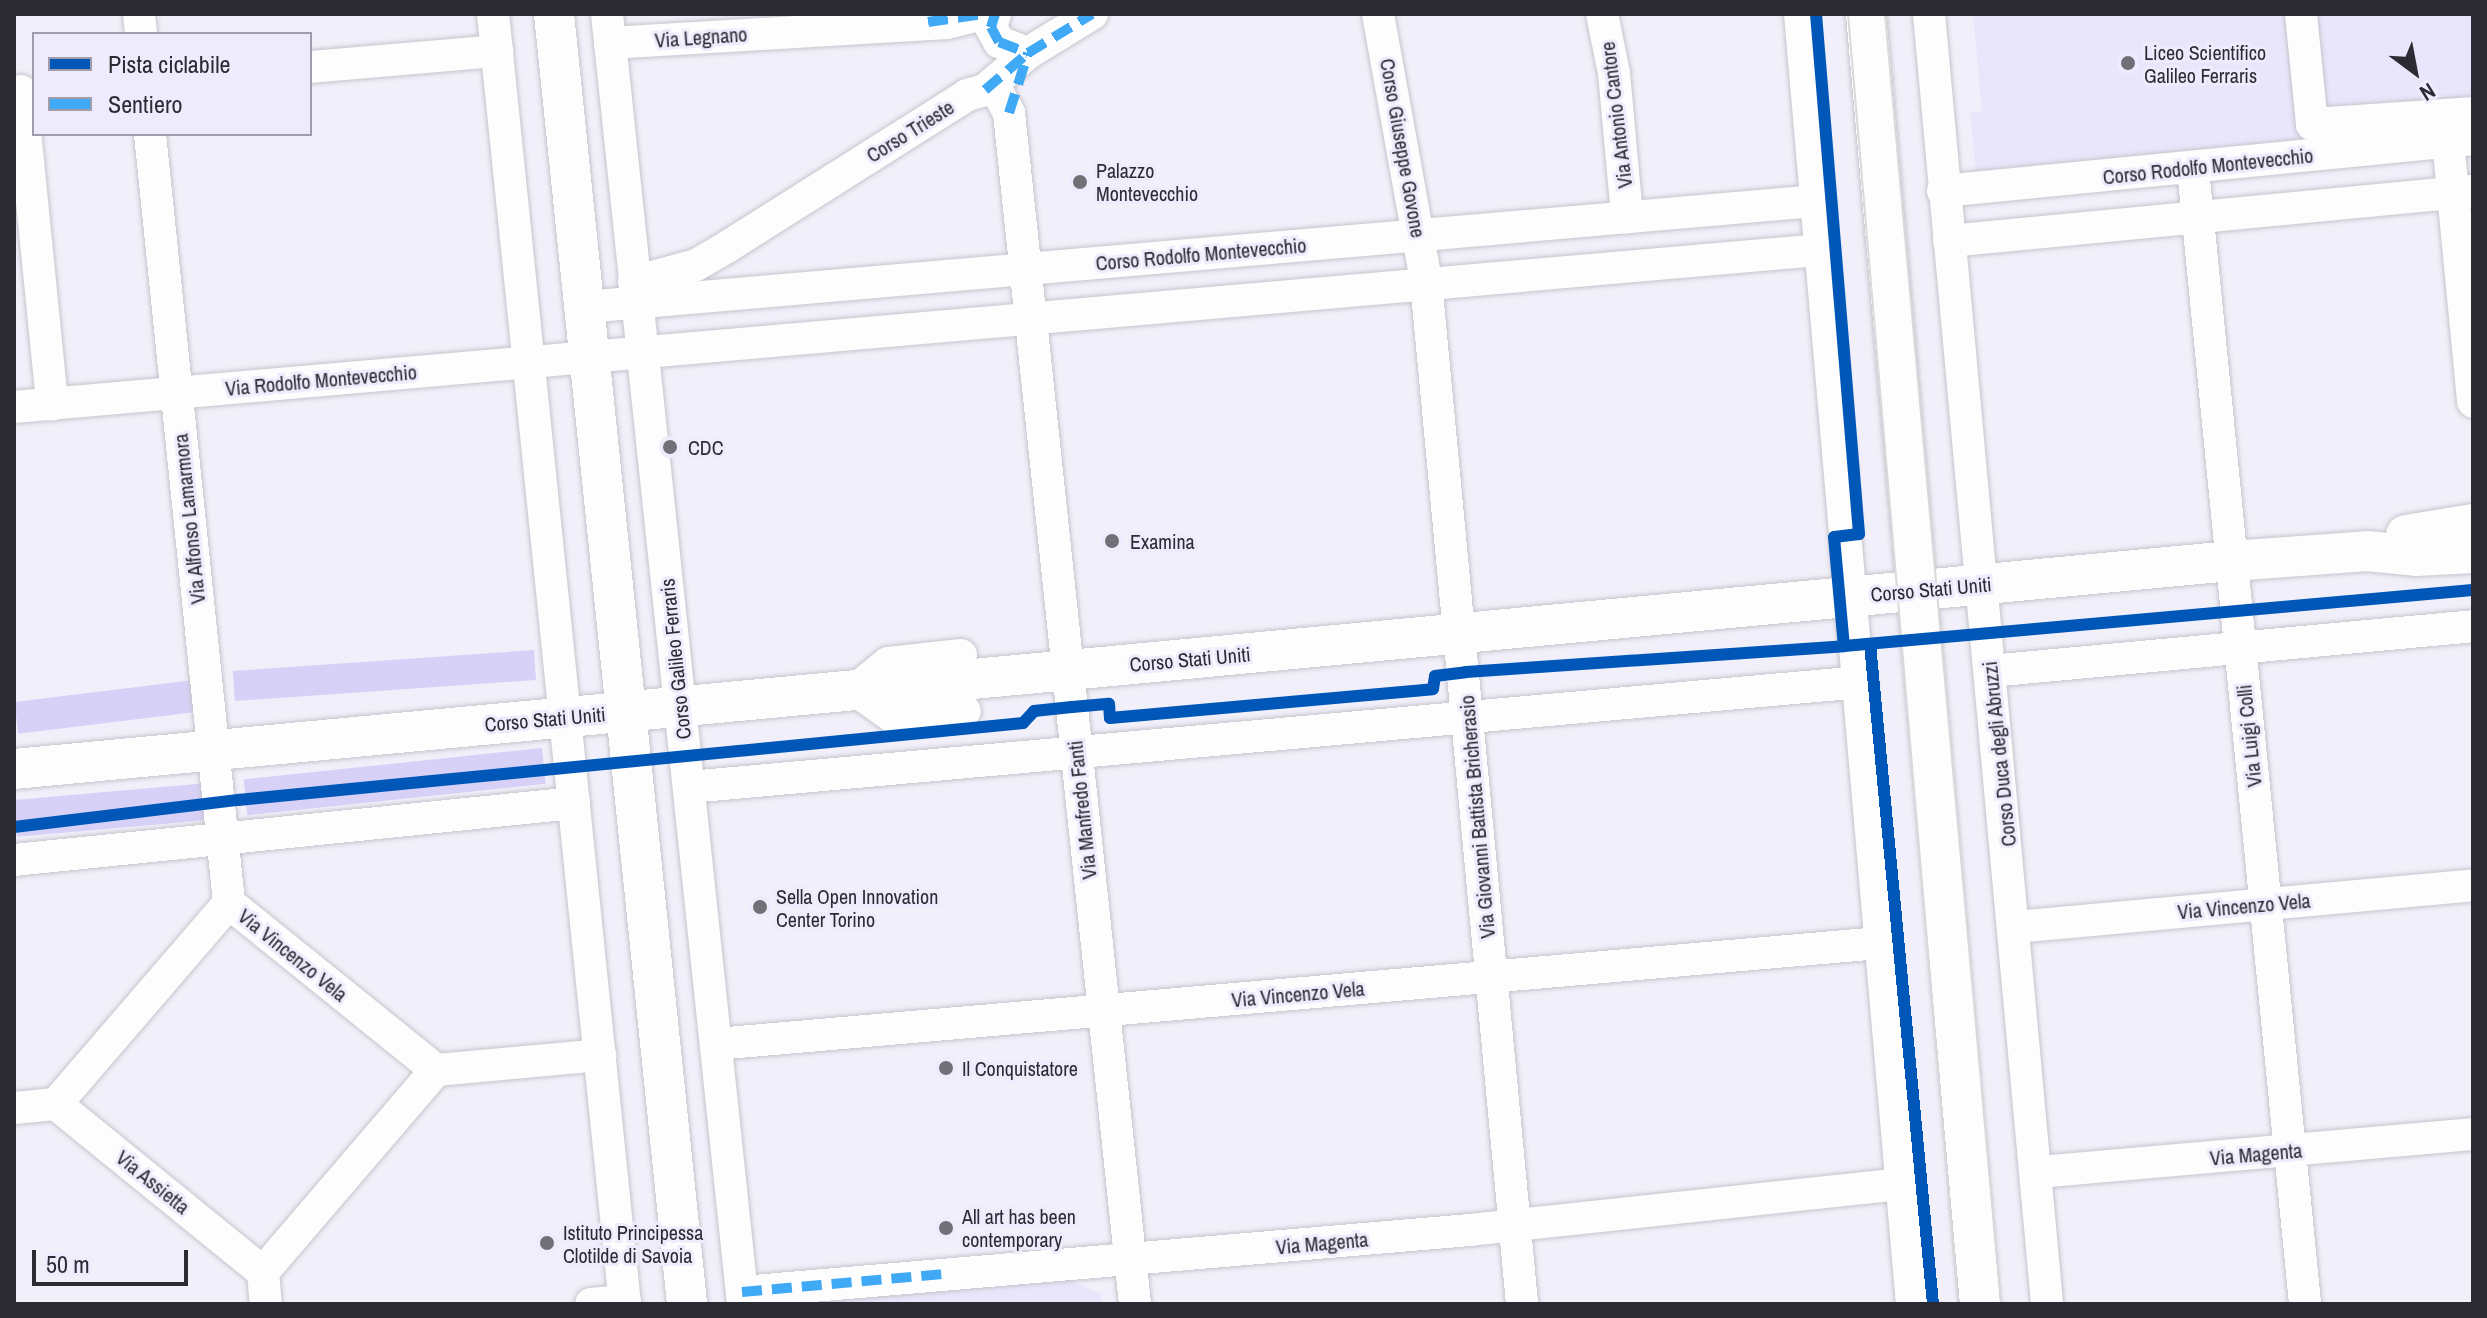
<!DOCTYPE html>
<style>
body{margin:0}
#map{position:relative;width:2487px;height:1318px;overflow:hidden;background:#f1eff9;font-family:"Archivo Narrow",sans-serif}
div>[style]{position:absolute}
.built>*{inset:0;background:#e9e6fb}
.green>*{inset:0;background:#d7d1f8;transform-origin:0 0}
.roads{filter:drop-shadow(0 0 2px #c6c5cc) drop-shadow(0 0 2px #c6c5cc)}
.minor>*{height:32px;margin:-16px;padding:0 16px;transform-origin:16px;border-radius:16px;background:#fdfdfe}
.major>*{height:40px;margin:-20px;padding:0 20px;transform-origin:20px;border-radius:20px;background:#fdfdfe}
.tram>*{height:2px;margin:-1px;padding:0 1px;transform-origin:1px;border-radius:1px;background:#d9d9dc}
.quiet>*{height:10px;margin-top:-5px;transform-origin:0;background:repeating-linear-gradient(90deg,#3fa9f5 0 20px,transparent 0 30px)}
.cycleway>*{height:12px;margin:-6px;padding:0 6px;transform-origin:6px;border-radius:6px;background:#0057b8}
.dots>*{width:22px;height:22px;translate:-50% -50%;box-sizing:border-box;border:4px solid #eeebfd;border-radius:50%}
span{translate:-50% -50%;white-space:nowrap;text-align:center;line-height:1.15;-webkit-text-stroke:6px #eeebfd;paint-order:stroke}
.street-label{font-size:20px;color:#2c2b33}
.poi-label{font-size:20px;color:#2c2b33}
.left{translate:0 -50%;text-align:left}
.frame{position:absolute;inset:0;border:16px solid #2c2b33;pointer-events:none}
.legend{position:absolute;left:32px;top:32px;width:280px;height:104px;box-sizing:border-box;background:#eeebfd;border:2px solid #a09eac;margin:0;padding:10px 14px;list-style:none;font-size:24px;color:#2c2b33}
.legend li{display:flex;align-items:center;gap:16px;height:40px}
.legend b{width:40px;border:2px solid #a09eac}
.north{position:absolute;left:2375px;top:32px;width:80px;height:80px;-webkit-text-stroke:6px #eeebfd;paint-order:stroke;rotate:148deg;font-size:22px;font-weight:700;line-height:32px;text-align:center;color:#2c2b33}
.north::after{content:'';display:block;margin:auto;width:28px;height:36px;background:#2c2b33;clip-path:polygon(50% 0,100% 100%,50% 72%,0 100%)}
.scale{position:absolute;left:32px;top:1250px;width:156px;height:36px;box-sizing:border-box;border:4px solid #2c2b33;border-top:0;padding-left:10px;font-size:24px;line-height:28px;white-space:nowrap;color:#2c2b33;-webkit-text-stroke:6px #eeebfd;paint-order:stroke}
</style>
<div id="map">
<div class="built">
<i style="clip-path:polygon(1973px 14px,2473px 14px,2473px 123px,1976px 171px,1970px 113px,1982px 111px)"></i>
<i style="clip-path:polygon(1067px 1279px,1101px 1294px,1102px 1304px,778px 1304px)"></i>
</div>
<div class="green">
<i style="left:534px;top:650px;width:30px;height:302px;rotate:86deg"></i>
<i style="left:194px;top:680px;width:32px;height:181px;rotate:83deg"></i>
<i style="left:542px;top:748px;width:36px;height:300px;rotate:84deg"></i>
<i style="left:208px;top:783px;width:37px;height:195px;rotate:85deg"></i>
</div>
<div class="roads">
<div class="minor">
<i style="left:139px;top:14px;width:20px;rotate:84deg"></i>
<i style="left:493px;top:14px;width:1297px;rotate:84.16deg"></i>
<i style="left:607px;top:14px;width:1297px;rotate:83.98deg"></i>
<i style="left:995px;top:14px;width:14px;rotate:107deg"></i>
<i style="left:991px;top:27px;width:17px;rotate:62deg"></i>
<i style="left:999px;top:42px;width:31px;rotate:21deg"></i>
<i style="left:1378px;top:14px;width:272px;rotate:79.8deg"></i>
<i style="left:1426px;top:282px;width:1026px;rotate:84.63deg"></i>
<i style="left:1602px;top:14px;width:60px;rotate:78.5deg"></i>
<i style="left:1614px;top:73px;width:145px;rotate:84.8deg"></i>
<i style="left:1800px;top:14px;width:1295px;rotate:85.04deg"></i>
<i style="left:1929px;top:14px;width:1295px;rotate:84.77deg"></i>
<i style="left:2301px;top:14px;width:111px;rotate:84.3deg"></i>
<i style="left:2312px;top:124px;width:161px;rotate:-3.9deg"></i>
<i style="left:610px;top:43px;width:338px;rotate:-3.4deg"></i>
<i style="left:947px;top:23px;width:36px;rotate:-14deg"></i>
<i style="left:310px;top:67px;width:188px;rotate:-4.9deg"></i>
<i style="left:985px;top:90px;width:13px;rotate:13deg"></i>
<i style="left:998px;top:93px;width:23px;rotate:61deg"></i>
<i style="left:1009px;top:113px;width:1198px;rotate:83.96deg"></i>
<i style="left:21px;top:91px;width:315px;rotate:84.3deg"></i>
<i style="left:150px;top:134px;width:773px;rotate:84.13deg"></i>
<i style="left:2448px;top:141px;width:262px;rotate:84.5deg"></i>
<i style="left:2193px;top:169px;width:1141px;rotate:84.36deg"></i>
<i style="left:1943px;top:191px;width:533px;rotate:-5.6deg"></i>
<i style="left:1949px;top:241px;width:526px;rotate:-5.45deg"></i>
<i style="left:634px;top:282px;width:64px;rotate:-15.3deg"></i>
<i style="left:696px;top:265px;width:36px;rotate:-30deg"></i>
<i style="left:727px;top:247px;width:284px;rotate:-32.3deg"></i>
<i style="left:967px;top:95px;width:19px;rotate:-16deg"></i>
<i style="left:985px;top:90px;width:57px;rotate:-40.7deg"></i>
<i style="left:1028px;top:53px;width:75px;rotate:-31.4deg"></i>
<i style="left:585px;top:307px;width:1237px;rotate:-4.92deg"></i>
<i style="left:14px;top:407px;width:1814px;rotate:-4.97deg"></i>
<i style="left:961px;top:655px;width:73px;rotate:173.7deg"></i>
<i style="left:888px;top:663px;width:43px;rotate:140.7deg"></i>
<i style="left:855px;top:690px;width:47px;rotate:35.4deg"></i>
<i style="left:893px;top:717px;width:72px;rotate:-4.8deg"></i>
<i style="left:1990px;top:671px;width:485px;rotate:-5.3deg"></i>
<i style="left:689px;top:787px;width:1176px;rotate:-5.12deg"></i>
<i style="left:14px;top:860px;width:563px;rotate:-5.81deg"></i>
<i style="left:229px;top:903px;width:266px;rotate:38.9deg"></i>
<i style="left:436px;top:1070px;width:165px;rotate:-5.2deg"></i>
<i style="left:2015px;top:927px;width:460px;rotate:-5.2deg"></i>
<i style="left:716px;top:1044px;width:1168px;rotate:-4.96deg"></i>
<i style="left:56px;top:1104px;width:265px;rotate:-49.3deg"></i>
<i style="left:14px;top:1108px;width:42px;rotate:-5.4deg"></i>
<i style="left:56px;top:1104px;width:267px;rotate:39.1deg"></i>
<i style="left:2039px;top:1172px;width:436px;rotate:-5deg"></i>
<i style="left:263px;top:1272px;width:266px;rotate:-49.4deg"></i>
<i style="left:263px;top:1272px;width:32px;rotate:85deg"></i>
<i style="left:742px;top:1292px;width:731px;rotate:-4.87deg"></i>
<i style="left:1470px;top:1230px;width:433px;rotate:-6.1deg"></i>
<i style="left:591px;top:1304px;width:34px;rotate:-5deg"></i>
</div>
<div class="major">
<i style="left:554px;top:14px;width:1297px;rotate:84.11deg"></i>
<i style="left:1866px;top:14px;width:1295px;rotate:84.95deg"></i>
<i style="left:2406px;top:535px;width:68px;rotate:-9.3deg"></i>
<i style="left:14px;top:769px;width:2228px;rotate:-5.36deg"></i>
<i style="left:2232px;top:561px;width:135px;rotate:-4.2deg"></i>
<i style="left:2367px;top:551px;width:49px;rotate:5.8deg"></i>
<i style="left:2416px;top:556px;width:57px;rotate:-3deg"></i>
</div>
</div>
<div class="tram">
<i style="left:1848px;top:14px;width:1295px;rotate:85.13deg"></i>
<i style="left:1885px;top:14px;width:1295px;rotate:84.86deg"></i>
</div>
<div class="quiet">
<i style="left:995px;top:14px;width:14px;rotate:107deg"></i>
<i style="left:991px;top:27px;width:17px;rotate:62deg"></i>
<i style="left:999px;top:42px;width:31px;rotate:21deg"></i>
<i style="left:928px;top:22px;width:55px;rotate:-8.4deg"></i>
<i style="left:985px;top:90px;width:57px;rotate:-40.7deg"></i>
<i style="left:1028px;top:53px;width:75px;rotate:-31.4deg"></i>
<i style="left:1009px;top:113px;width:63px;rotate:-72.4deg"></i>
<i style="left:742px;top:1292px;width:204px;rotate:-5.1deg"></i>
</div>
<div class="cycleway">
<i style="left:1816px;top:14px;width:522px;rotate:85.27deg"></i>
<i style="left:1859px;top:534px;width:25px;rotate:173deg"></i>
<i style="left:1834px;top:537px;width:109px;rotate:84.8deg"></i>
<i style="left:1844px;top:646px;width:631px;rotate:-5.09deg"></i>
<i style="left:1870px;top:644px;width:663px;rotate:84.55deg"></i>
<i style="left:14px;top:827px;width:226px;rotate:-6.9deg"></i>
<i style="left:238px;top:800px;width:789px;rotate:-5.6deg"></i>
<i style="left:1023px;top:723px;width:16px;rotate:-47deg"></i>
<i style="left:1034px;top:711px;width:38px;rotate:-6deg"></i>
<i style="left:1072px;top:707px;width:37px;rotate:-5deg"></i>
<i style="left:1109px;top:704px;width:14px;rotate:86deg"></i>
<i style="left:1110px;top:718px;width:324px;rotate:-5.1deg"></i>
<i style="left:1433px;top:689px;width:13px;rotate:-81deg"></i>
<i style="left:1435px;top:676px;width:31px;rotate:-7deg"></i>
<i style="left:1466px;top:672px;width:379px;rotate:-3.9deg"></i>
</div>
<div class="dots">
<i style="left:2128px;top:63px;background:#717078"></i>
<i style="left:1080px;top:182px;background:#717078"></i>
<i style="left:670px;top:447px;background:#717078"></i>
<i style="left:1112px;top:541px;background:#717078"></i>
<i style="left:760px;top:907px;background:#717078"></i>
<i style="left:946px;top:1068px;background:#717078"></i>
<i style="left:946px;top:1228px;background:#717078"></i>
<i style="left:547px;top:1243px;background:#717078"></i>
</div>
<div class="street-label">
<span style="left:701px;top:37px;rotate:-4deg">Via Legnano</span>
<span style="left:1616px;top:115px;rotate:-97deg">Via Antonio Cantore</span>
<span style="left:910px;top:131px;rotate:-32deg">Corso Trieste</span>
<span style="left:1403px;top:148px;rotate:80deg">Corso Giuseppe Govone</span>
<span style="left:2208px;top:166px;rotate:-6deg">Corso Rodolfo Montevecchio</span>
<span style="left:1201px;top:254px;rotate:-5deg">Corso Rodolfo Montevecchio</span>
<span style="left:321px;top:380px;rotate:-5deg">Via Rodolfo Montevecchio</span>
<span style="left:189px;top:519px;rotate:-96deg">Via Alfonso Lamarmora</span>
<span style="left:1931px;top:589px;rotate:-5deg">Corso Stati Uniti</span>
<span style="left:675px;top:659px;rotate:-96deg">Corso Galileo Ferraris</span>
<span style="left:1190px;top:659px;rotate:-5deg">Corso Stati Uniti</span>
<span style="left:545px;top:719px;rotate:-5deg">Corso Stati Uniti</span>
<span style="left:2249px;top:736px;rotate:-96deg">Via Luigi Colli</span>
<span style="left:1999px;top:754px;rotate:-96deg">Corso Duca degli Abruzzi</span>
<span style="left:1082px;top:810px;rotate:-96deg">Via Manfredo Fanti</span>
<span style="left:1477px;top:817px;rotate:-95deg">Via Giovanni Battista Bricherasio</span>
<span style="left:2244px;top:906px;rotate:-5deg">Via Vincenzo Vela</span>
<span style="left:293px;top:955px;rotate:39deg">Via Vincenzo Vela</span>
<span style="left:1298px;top:994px;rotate:-5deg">Via Vincenzo Vela</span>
<span style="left:2256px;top:1154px;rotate:-5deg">Via Magenta</span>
<span style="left:153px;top:1182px;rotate:39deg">Via Assietta</span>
<span style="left:1322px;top:1243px;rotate:-5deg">Via Magenta</span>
</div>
<div class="poi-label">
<span class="left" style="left:2144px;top:64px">Liceo Scientifico<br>Galileo Ferraris</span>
<span class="left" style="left:1096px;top:182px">Palazzo<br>Montevecchio</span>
<span class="left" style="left:688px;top:447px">CDC</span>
<span class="left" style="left:1130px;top:541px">Examina</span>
<span class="left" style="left:776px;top:908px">Sella Open Innovation<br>Center Torino</span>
<span class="left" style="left:962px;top:1068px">Il Conquistatore</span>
<span class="left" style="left:962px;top:1228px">All art has been<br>contemporary</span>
<span class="left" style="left:563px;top:1244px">Istituto Principessa<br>Clotilde di Savoia</span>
</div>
<div class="frame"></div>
<ul class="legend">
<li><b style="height:10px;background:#0057b8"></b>Pista ciclabile</li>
<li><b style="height:10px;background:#3fa9f5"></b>Sentiero</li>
</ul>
<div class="north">N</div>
<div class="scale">50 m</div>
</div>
